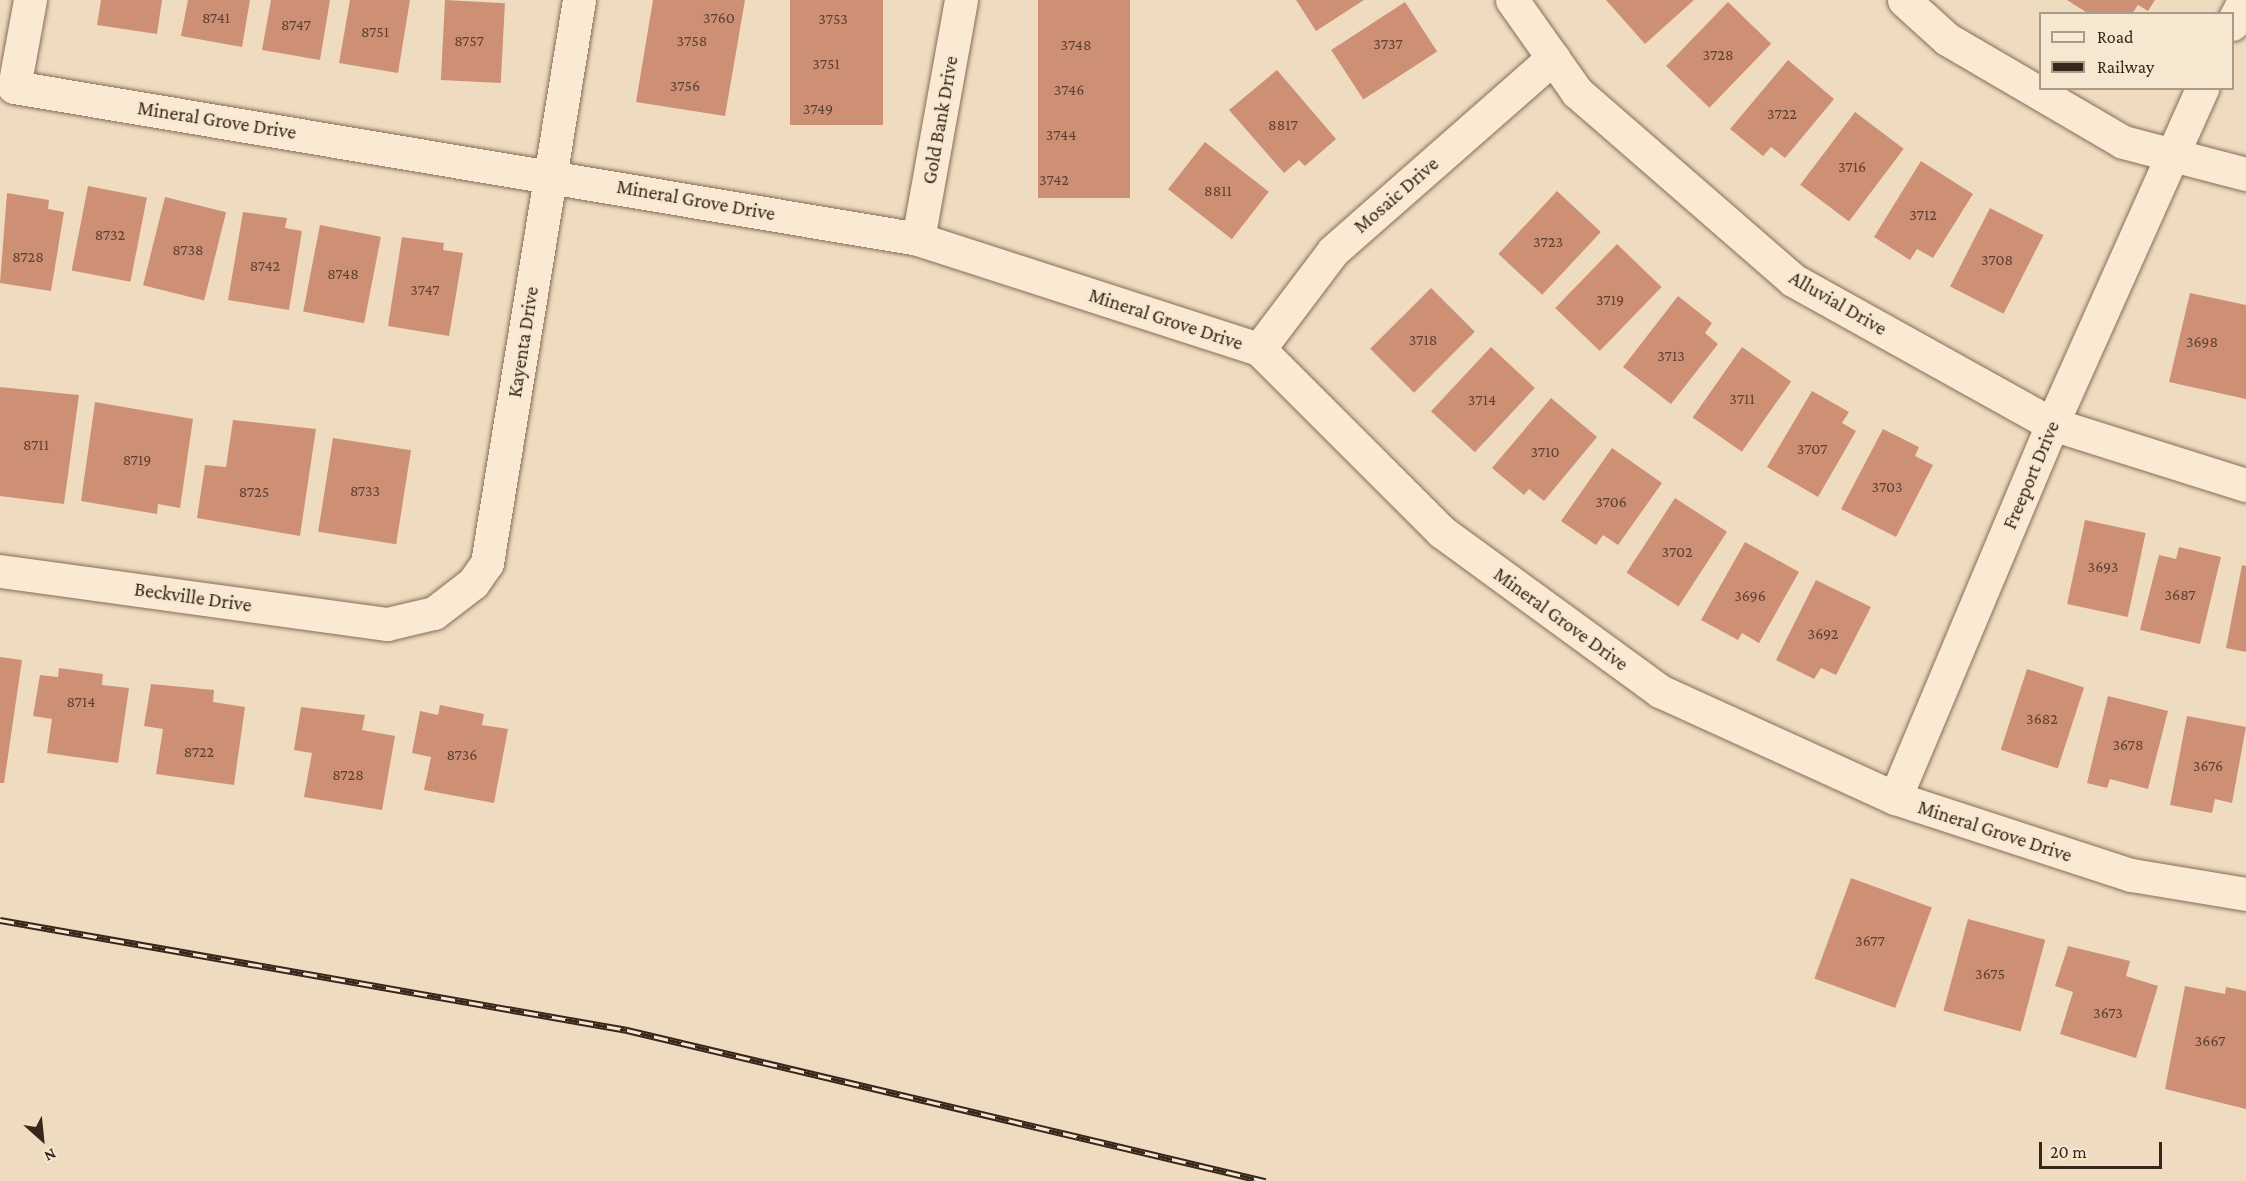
<!DOCTYPE html>
<style>
body{margin:0}
#map{position:relative;width:2246px;height:1181px;overflow:hidden;background:#efdcc0;font-family:"Crimson Pro",serif}
div>[style]{position:absolute}
.building>*{inset:0;background:#ce9075;transform-origin:0 0}
.roads{filter:drop-shadow(0 0 2px #886c57) drop-shadow(0 0 2px #886c57)}
.street>*{height:33px;margin:-16.5px;padding:0 16.5px;transform-origin:16.5px;border-radius:16.5px;background:#faead3}
.secondary>*{height:33px;margin:-16.5px;padding:0 16.5px;transform-origin:16.5px;border-radius:16.5px;background:#faead3}
.rail>*{height:7px;margin-top:-3.5px;transform-origin:0;background:repeating-linear-gradient(90deg,#f6e7d0 0 14px,#38261c 0 28px);box-sizing:border-box;border-block:2px solid #38261c}
span{translate:-50% -50%;white-space:nowrap;text-align:center;line-height:1.15;-webkit-text-stroke:4.5px #f6e7d0;paint-order:stroke}
.number-label{font-size:16px;color:#5e4032}
.number-label span{-webkit-text-stroke-width:0}
.street-label{font-size:20px;color:#38261c}
.legend{position:absolute;left:2039px;top:12px;width:195px;height:78px;box-sizing:border-box;background:#f6e7d0;border:2px solid #aa9a88;margin:0;padding:8px 10px;list-style:none;font-size:18px;color:#38261c}
.legend li{display:flex;align-items:center;gap:12px;height:30px}
.legend b{width:30px;border:2px solid #aa9a88}
.north{position:absolute;left:12px;top:1109px;width:60px;height:60px;-webkit-text-stroke:4px #f6e7d0;paint-order:stroke;rotate:153deg;font-size:16px;font-weight:700;line-height:24px;text-align:center;color:#38261c}
.north::after{content:'';display:block;margin:auto;width:21px;height:27px;background:#38261c;clip-path:polygon(50% 0,100% 100%,50% 72%,0 100%)}
.scale{position:absolute;left:2039px;top:1142px;width:123px;height:27px;box-sizing:border-box;border:3px solid #38261c;border-top:0;padding-left:8px;font-size:18px;line-height:21px;white-space:nowrap;color:#38261c;-webkit-text-stroke:4px #f6e7d0;paint-order:stroke}
</style>
<div id="map">
<div class="building">
<i style="clip-path:polygon(101px 0,162px 0,157px 34px,97px 25px)"></i>
<i style="clip-path:polygon(188px 0,250px 0,242px 47px,181px 36px)"></i>
<i style="clip-path:polygon(271px 0,330px 0,320px 60px,262px 50px)"></i>
<i style="clip-path:polygon(350px 0,410px 0,398px 73px,339px 63px)"></i>
<i style="left:445px;top:0;width:60px;height:80px;rotate:3deg"></i>
<i style="clip-path:polygon(653px 0,745px 0,725px 116px,636px 102px)"></i>
<i style="left:790px;top:0;width:93px;height:125px"></i>
<i style="left:1038px;top:0;width:92px;height:198px"></i>
<i style="clip-path:polygon(1296px 0,1364px 0,1316px 31px)"></i>
<i style="clip-path:polygon(1606px 0,1694px 0,1645px 44px)"></i>
<i style="clip-path:polygon(2067px 0,2155px 0,2148px 11px,2138px 5px,2132px 14px,2089px 14px)"></i>
<i style="left:1405px;top:2px;width:59px;height:88px;rotate:57deg"></i>
<i style="left:1728px;top:2px;width:60px;height:89px;rotate:44deg"></i>
<i style="clip-path:polygon(1788px 60px,1834px 99px,1785px 158px,1771px 147px,1763px 156px,1730px 129px)"></i>
<i style="clip-path:polygon(1277px 70px,1336px 139px,1305px 166px,1299px 160px,1284px 173px,1229px 110px)"></i>
<i style="left:1855px;top:112px;width:61px;height:91px;rotate:37deg"></i>
<i style="left:1205px;top:142px;width:81px;height:60px;rotate:38deg"></i>
<i style="clip-path:polygon(1921px 161px,1973px 194px,1933px 258px,1917px 249px,1910px 260px,1874px 237px)"></i>
<i style="left:88px;top:186px;width:60px;height:86px;rotate:11deg"></i>
<i style="left:1557px;top:191px;width:60px;height:86px;rotate:43deg"></i>
<i style="clip-path:polygon(7px 193px,49px 200px,48px 209px,64px 212px,51px 291px,0 283px)"></i>
<i style="left:165px;top:197px;width:63px;height:91px;rotate:14deg"></i>
<i style="left:1990px;top:208px;width:60px;height:88px;rotate:27deg"></i>
<i style="clip-path:polygon(243px 212px,287px 218px,285px 228px,302px 231px,289px 310px,228px 300px)"></i>
<i style="left:320px;top:225px;width:62px;height:88px;rotate:11deg"></i>
<i style="clip-path:polygon(402px 237px,444px 243px,443px 250px,463px 253px,449px 336px,388px 326px)"></i>
<i style="left:1617px;top:244px;width:62px;height:89px;rotate:44deg"></i>
<i style="left:1431px;top:288px;width:62px;height:86px;rotate:45deg"></i>
<i style="clip-path:polygon(2190px 293px,2246px 305px,2246px 399px,2169px 382px)"></i>
<i style="clip-path:polygon(1678px 296px,1712px 323px,1705px 333px,1718px 344px,1671px 404px,1623px 367px)"></i>
<i style="left:1491px;top:347px;width:60px;height:88px;rotate:43deg"></i>
<i style="left:1742px;top:347px;width:60px;height:86px;rotate:35deg"></i>
<i style="clip-path:polygon(0 387px,79px 395px,64px 504px,0 496px)"></i>
<i style="clip-path:polygon(1812px 391px,1849px 412px,1842px 423px,1856px 431px,1818px 497px,1767px 467px)"></i>
<i style="clip-path:polygon(1551px 398px,1597px 437px,1544px 501px,1529px 489px,1524px 495px,1492px 468px)"></i>
<i style="clip-path:polygon(95px 402px,193px 419px,180px 508px,158px 504px,157px 514px,81px 501px)"></i>
<i style="clip-path:polygon(233px 420px,316px 429px,300px 536px,197px 518px,205px 465px,226px 467px)"></i>
<i style="clip-path:polygon(1883px 429px,1919px 447px,1915px 456px,1933px 465px,1896px 537px,1841px 509px)"></i>
<i style="left:333px;top:438px;width:79px;height:95px;rotate:9deg"></i>
<i style="clip-path:polygon(1612px 448px,1662px 483px,1618px 545px,1603px 535px,1596px 545px,1561px 521px)"></i>
<i style="left:1675px;top:498px;width:62px;height:89px;rotate:33deg"></i>
<i style="left:2085px;top:520px;width:62px;height:86px;rotate:12deg"></i>
<i style="clip-path:polygon(1745px 542px,1799px 572px,1759px 643px,1742px 633px,1738px 640px,1701px 620px)"></i>
<i style="clip-path:polygon(2179px 547px,2221px 557px,2200px 644px,2140px 630px,2159px 555px,2176px 559px)"></i>
<i style="clip-path:polygon(2242px 565px,2246px 566px,2246px 652px,2226px 648px)"></i>
<i style="clip-path:polygon(1816px 580px,1871px 607px,1836px 675px,1821px 668px,1814px 679px,1776px 660px)"></i>
<i style="clip-path:polygon(0 657px,22px 660px,4px 783px,0 783px)"></i>
<i style="clip-path:polygon(59px 668px,103px 674px,102px 685px,129px 688px,118px 763px,47px 753px,52px 719px,33px 716px,40px 675px,58px 677px)"></i>
<i style="left:2027px;top:669px;width:60px;height:85px;rotate:18deg"></i>
<i style="clip-path:polygon(151px 684px,214px 690px,213px 702px,245px 707px,234px 785px,156px 774px,163px 729px,144px 726px)"></i>
<i style="clip-path:polygon(2108px 696px,2168px 711px,2148px 789px,2110px 779px,2107px 788px,2087px 783px)"></i>
<i style="clip-path:polygon(440px 705px,484px 714px,482px 725px,508px 729px,494px 803px,424px 790px,431px 757px,412px 753px,420px 711px,438px 715px)"></i>
<i style="clip-path:polygon(301px 707px,365px 715px,362px 730px,395px 736px,382px 810px,304px 797px,312px 753px,294px 750px)"></i>
<i style="clip-path:polygon(2187px 716px,2246px 727px,2232px 803px,2215px 799px,2212px 813px,2170px 805px)"></i>
<i style="left:1851px;top:878px;width:86px;height:107px;rotate:20deg"></i>
<i style="left:1968px;top:919px;width:80px;height:95px;rotate:15deg"></i>
<i style="clip-path:polygon(2068px 946px,2130px 961px,2126px 976px,2158px 986px,2136px 1058px,2060px 1034px,2073px 992px,2055px 986px)"></i>
<i style="clip-path:polygon(2185px 986px,2225px 994px,2226px 987px,2246px 991px,2246px 1109px,2165px 1089px)"></i>
</div>
<div class="roads">
<div class="street">
<i style="left:30px;top:0;width:88px;rotate:100.4deg"></i>
<i style="left:14px;top:87px;width:917px;rotate:9.54deg"></i>
<i style="left:918px;top:239px;width:358px;rotate:17.9deg"></i>
<i style="left:1259px;top:349px;width:259px;rotate:45deg"></i>
<i style="left:1442px;top:532px;width:270px;rotate:36.1deg"></i>
<i style="left:1660px;top:691px;width:258px;rotate:24.5deg"></i>
<i style="left:1895px;top:798px;width:248px;rotate:18.1deg"></i>
<i style="left:2131px;top:875px;width:117px;rotate:9.4deg"></i>
<i style="left:1512px;top:0;width:113px;rotate:54.8deg"></i>
<i style="left:1577px;top:92px;width:286px;rotate:41deg"></i>
<i style="left:1793px;top:280px;width:296px;rotate:29.1deg"></i>
<i style="left:2052px;top:424px;width:203px;rotate:17.5deg"></i>
<i style="left:2232px;top:24px;width:27px;rotate:-63deg"></i>
<i style="left:918px;top:239px;width:243px;rotate:-79.8deg"></i>
<i style="left:1259px;top:349px;width:123px;rotate:-52.9deg"></i>
<i style="left:1333px;top:251px;width:293px;rotate:-41.3deg"></i>
<i style="left:0;top:571px;width:391px;rotate:7.8deg"></i>
<i style="left:387px;top:624px;width:48px;rotate:-13.2deg"></i>
<i style="left:434px;top:613px;width:49px;rotate:-37.6deg"></i>
<i style="left:473px;top:583px;width:24px;rotate:-55deg"></i>
<i style="left:487px;top:563px;width:570px;rotate:-80.72deg"></i>
<i style="left:1895px;top:798px;width:406px;rotate:-67.2deg"></i>
<i style="left:2052px;top:424px;width:368px;rotate:-65.9deg"></i>
</div>
<div class="secondary">
<i style="left:1904px;top:0;width:58px;rotate:42.2deg"></i>
<i style="left:1947px;top:39px;width:204px;rotate:30.3deg"></i>
<i style="left:2123px;top:142px;width:127px;rotate:14.6deg"></i>
</div>
</div>
<div class="rail">
<i style="left:0;top:920px;width:637px;rotate:9.95deg"></i>
<i style="left:627px;top:1030px;width:656px;rotate:13.32deg"></i>
</div>
<div class="number-label">
<span style="left:216px;top:18px">8741</span>
<span style="left:719px;top:18px">3760</span>
<span style="left:833px;top:19px">3753</span>
<span style="left:296px;top:25px">8747</span>
<span style="left:375px;top:32px">8751</span>
<span style="left:469px;top:41px">8757</span>
<span style="left:692px;top:41px">3758</span>
<span style="left:1388px;top:44px">3737</span>
<span style="left:1076px;top:45px">3748</span>
<span style="left:1718px;top:55px">3728</span>
<span style="left:826px;top:64px">3751</span>
<span style="left:685px;top:86px">3756</span>
<span style="left:1069px;top:90px">3746</span>
<span style="left:818px;top:109px">3749</span>
<span style="left:1782px;top:114px">3722</span>
<span style="left:1283px;top:125px">8817</span>
<span style="left:1061px;top:135px">3744</span>
<span style="left:1852px;top:167px">3716</span>
<span style="left:1054px;top:180px">3742</span>
<span style="left:1218px;top:191px">8811</span>
<span style="left:1923px;top:215px">3712</span>
<span style="left:110px;top:235px">8732</span>
<span style="left:1548px;top:242px">3723</span>
<span style="left:188px;top:250px">8738</span>
<span style="left:28px;top:257px">8728</span>
<span style="left:1997px;top:260px">3708</span>
<span style="left:265px;top:266px">8742</span>
<span style="left:343px;top:274px">8748</span>
<span style="left:425px;top:290px">3747</span>
<span style="left:1610px;top:300px">3719</span>
<span style="left:1423px;top:340px">3718</span>
<span style="left:2202px;top:342px">3698</span>
<span style="left:1671px;top:356px">3713</span>
<span style="left:1742px;top:399px">3711</span>
<span style="left:1482px;top:400px">3714</span>
<span style="left:36px;top:445px">8711</span>
<span style="left:1812px;top:449px">3707</span>
<span style="left:1545px;top:452px">3710</span>
<span style="left:137px;top:460px">8719</span>
<span style="left:1887px;top:487px">3703</span>
<span style="left:365px;top:491px">8733</span>
<span style="left:254px;top:492px">8725</span>
<span style="left:1611px;top:502px">3706</span>
<span style="left:1677px;top:552px">3702</span>
<span style="left:2103px;top:567px">3693</span>
<span style="left:2180px;top:595px">3687</span>
<span style="left:1750px;top:596px">3696</span>
<span style="left:1823px;top:634px">3692</span>
<span style="left:81px;top:702px">8714</span>
<span style="left:2042px;top:719px">3682</span>
<span style="left:2128px;top:745px">3678</span>
<span style="left:199px;top:752px">8722</span>
<span style="left:462px;top:755px">8736</span>
<span style="left:2208px;top:766px">3676</span>
<span style="left:348px;top:775px">8728</span>
<span style="left:1870px;top:941px">3677</span>
<span style="left:1990px;top:974px">3675</span>
<span style="left:2108px;top:1013px">3673</span>
<span style="left:2210px;top:1041px">3667</span>
</div>
<div class="street-label">
<span style="left:217px;top:120px;rotate:9deg">Mineral Grove Drive</span>
<span style="left:940px;top:120px;rotate:-80deg">Gold Bank Drive</span>
<span style="left:1396px;top:195px;rotate:-41deg">Mosaic Drive</span>
<span style="left:696px;top:200px;rotate:10deg">Mineral Grove Drive</span>
<span style="left:1838px;top:303px;rotate:30deg">Alluvial Drive</span>
<span style="left:1166px;top:319px;rotate:18deg">Mineral Grove Drive</span>
<span style="left:523px;top:342px;rotate:-81deg">Kayenta Drive</span>
<span style="left:2031px;top:475px;rotate:-67deg">Freeport Drive</span>
<span style="left:193px;top:597px;rotate:8deg">Beckville Drive</span>
<span style="left:1561px;top:619px;rotate:36deg">Mineral Grove Drive</span>
<span style="left:1995px;top:831px;rotate:18deg">Mineral Grove Drive</span>
</div>
<ul class="legend">
<li><b style="height:8px;background:#faead3"></b>Road</li>
<li><b style="height:8px;background:#38261c"></b>Railway</li>
</ul>
<div class="north">N</div>
<div class="scale">20 m</div>
</div>
